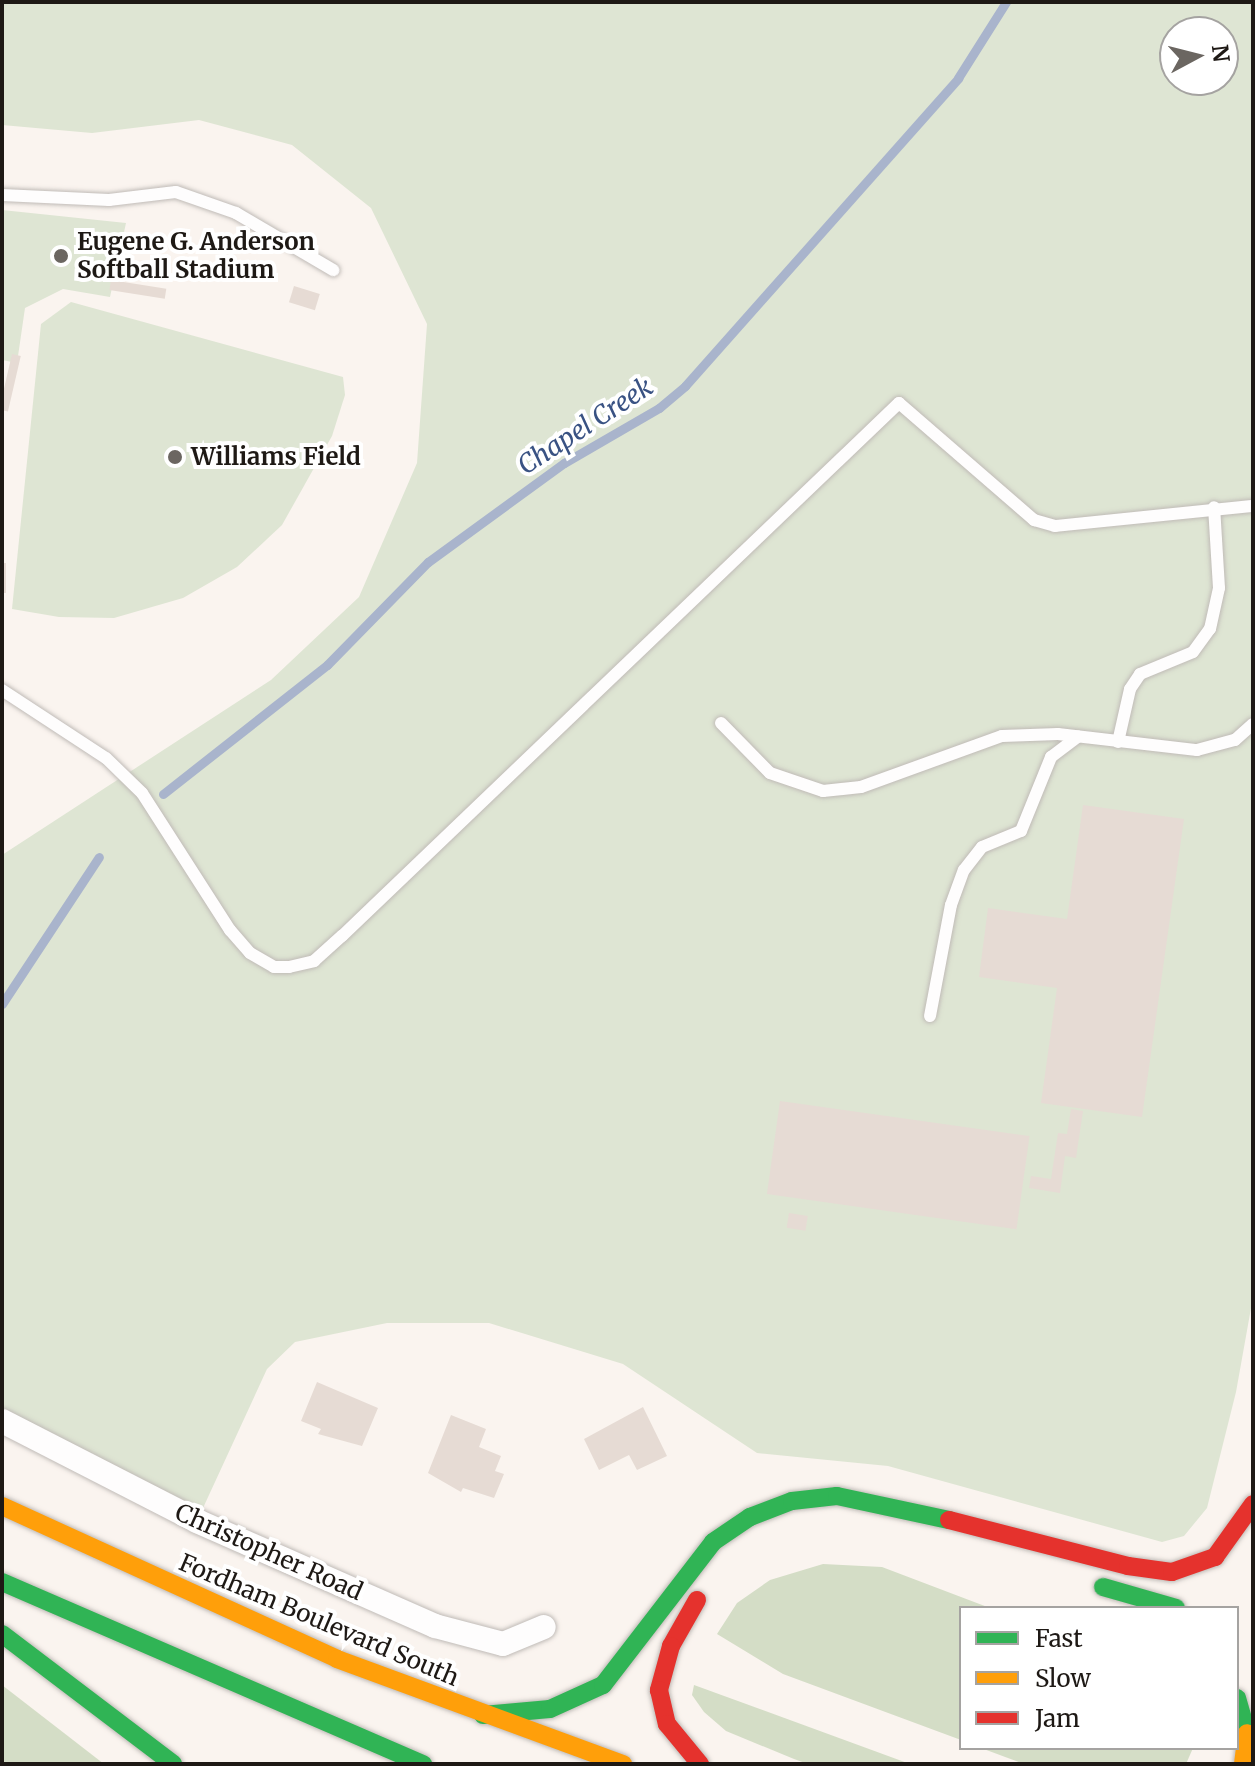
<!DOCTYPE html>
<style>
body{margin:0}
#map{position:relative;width:1255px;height:1766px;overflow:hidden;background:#faf4ef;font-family:Merriweather,serif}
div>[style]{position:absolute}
.green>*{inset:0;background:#dee5d3}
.forest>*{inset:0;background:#d4ddc6}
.stream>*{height:9px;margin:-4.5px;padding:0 4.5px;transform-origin:4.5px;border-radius:4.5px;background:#a9b4cc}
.building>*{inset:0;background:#e6dbd4;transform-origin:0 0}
.roads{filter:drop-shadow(0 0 2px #c0bbb7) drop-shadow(0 0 2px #c0bbb7)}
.lane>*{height:12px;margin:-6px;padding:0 6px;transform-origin:6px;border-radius:6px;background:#fefdfd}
.street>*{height:24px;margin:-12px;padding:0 12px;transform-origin:12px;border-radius:12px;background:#fefdfd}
.fast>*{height:18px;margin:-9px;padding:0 9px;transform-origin:9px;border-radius:9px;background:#30b455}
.slow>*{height:18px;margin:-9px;padding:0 9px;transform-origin:9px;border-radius:9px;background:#ff9f0a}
.jam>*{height:18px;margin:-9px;padding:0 9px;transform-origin:9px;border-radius:9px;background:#e5322d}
.dots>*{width:22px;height:22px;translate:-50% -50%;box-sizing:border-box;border:4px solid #fff;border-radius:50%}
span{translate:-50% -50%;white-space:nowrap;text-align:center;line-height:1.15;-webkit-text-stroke:8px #fff;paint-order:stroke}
.poi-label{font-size:24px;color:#1e1915;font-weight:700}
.left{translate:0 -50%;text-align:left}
.street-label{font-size:24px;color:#1e1915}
.water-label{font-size:26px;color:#395283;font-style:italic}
.frame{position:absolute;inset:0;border:4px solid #1e1915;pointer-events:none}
.legend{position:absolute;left:959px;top:1606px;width:280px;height:144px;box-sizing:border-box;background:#fff;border:2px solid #a5a3a1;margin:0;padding:10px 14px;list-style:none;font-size:24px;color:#1e1915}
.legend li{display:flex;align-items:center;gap:16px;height:40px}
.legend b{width:40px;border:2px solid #a5a3a1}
.north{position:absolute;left:1159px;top:16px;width:80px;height:80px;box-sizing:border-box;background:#fff;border:2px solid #a5a3a1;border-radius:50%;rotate:83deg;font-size:22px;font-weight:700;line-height:32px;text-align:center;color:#1e1915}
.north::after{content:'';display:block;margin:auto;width:28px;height:36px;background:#6b6661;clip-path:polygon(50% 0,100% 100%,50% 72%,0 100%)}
</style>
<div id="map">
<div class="green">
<i style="clip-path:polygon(evenodd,2px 2px,1253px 2px,1253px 1297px,1236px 1392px,1207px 1508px,1184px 1536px,1162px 1542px,888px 1466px,757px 1453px,623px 1364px,489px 1323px,387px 1323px,295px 1342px,267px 1369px,197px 1521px,2px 1421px,2px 855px,271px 680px,359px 597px,417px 463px,427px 324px,371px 208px,292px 145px,199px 120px,92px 133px,2px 125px,2px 2px,1175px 32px,1223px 32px,1223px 80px,1175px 80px,1175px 32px)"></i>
<i style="clip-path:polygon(2px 210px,126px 223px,110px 297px,63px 289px,25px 308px,17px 363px,2px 360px)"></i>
<i style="clip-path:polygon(71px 302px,343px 377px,345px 395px,332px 436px,282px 525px,237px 567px,183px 598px,114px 618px,59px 617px,12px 609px,41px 324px)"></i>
</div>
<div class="forest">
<i style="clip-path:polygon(823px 1564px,882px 1567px,990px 1608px,961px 1608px,961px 1740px,783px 1674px,717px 1634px,737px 1603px,770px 1580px)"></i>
<i style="clip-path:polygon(2px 1685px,104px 1764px,2px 1764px)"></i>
<i style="clip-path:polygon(694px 1685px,910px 1764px,808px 1764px,794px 1759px,726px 1731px,704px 1712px,692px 1695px)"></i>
<i style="clip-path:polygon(981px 1748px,1193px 1748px,1186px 1764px,1024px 1764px)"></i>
</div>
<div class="stream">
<i style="left:163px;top:794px;width:209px;rotate:-38.2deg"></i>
<i style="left:327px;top:665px;width:144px;rotate:-45.6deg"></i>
<i style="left:428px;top:562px;width:168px;rotate:-36.1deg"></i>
<i style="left:564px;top:463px;width:110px;rotate:-30.1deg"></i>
<i style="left:659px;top:408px;width:34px;rotate:-40deg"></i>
<i style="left:685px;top:386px;width:412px;rotate:-48.4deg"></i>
<i style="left:958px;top:78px;width:90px;rotate:-57.7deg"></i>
<i style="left:2px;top:1004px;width:176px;rotate:-56.6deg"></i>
</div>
<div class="building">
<i style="left:111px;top:280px;width:56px;height:10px;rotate:9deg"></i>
<i style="left:294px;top:286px;width:27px;height:17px;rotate:17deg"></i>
<i style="left:12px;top:354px;width:9px;height:57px;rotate:13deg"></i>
<i style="left:2px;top:563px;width:4px;height:30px"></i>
<i style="clip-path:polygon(1083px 805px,1184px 819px,1142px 1117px,1041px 1103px,1057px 988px,979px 977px,988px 908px,1067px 919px)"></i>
<i style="left:780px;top:1101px;width:252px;height:94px;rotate:8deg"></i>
<i style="clip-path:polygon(1071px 1109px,1083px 1111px,1076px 1158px,1065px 1156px,1060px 1193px,1029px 1188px,1031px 1176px,1051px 1179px,1058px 1133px,1067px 1134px)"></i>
<i style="left:789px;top:1213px;width:19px;height:15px;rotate:9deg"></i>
<i style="clip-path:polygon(317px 1382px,378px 1408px,362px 1446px,318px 1434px,321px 1429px,301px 1421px)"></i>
<i style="clip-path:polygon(643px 1407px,667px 1456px,637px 1470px,629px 1455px,599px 1470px,584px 1439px)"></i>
<i style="clip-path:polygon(451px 1415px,486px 1429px,479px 1447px,501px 1456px,495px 1471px,504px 1474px,494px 1498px,463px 1488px,461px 1492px,428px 1473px)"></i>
</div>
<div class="roads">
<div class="lane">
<i style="left:2px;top:195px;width:107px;rotate:2.7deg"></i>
<i style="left:109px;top:200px;width:67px;rotate:-6.8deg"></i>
<i style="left:176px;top:192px;width:64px;rotate:19.3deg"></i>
<i style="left:236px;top:213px;width:113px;rotate:30.4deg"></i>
<i style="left:2px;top:690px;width:124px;rotate:33.2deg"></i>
<i style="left:106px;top:758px;width:50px;rotate:44.2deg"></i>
<i style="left:142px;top:793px;width:163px;rotate:57.3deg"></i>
<i style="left:230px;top:930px;width:30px;rotate:49deg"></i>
<i style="left:250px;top:953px;width:28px;rotate:30deg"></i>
<i style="left:274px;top:967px;width:15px"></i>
<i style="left:289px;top:967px;width:26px;rotate:-13deg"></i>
<i style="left:314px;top:961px;width:38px;rotate:-42deg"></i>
<i style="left:342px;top:936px;width:771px;rotate:-43.74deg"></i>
<i style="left:899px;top:403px;width:179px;rotate:40.9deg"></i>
<i style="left:1034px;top:520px;width:22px;rotate:16deg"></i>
<i style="left:1055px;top:526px;width:199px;rotate:-5.8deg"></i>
<i style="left:721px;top:723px;width:70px;rotate:45.6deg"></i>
<i style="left:770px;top:773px;width:56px;rotate:18.8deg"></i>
<i style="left:823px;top:791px;width:38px;rotate:-6deg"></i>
<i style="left:861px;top:787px;width:150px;rotate:-19.9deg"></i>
<i style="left:1002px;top:736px;width:56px;rotate:-2deg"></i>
<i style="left:1058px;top:734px;width:140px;rotate:6.6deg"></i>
<i style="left:1197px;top:750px;width:39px;rotate:-15deg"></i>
<i style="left:1235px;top:740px;width:24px;rotate:-42deg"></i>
<i style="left:1118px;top:742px;width:54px;rotate:-77.2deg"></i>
<i style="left:1130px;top:689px;width:18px;rotate:-56deg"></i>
<i style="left:1140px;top:674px;width:57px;rotate:-22.5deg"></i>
<i style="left:1193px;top:652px;width:29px;rotate:-54deg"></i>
<i style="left:1210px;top:629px;width:42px;rotate:-77.6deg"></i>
<i style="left:1219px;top:588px;width:81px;rotate:-93.5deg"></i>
<i style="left:930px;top:1016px;width:113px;rotate:-79.3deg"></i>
<i style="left:951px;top:905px;width:37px;rotate:-70deg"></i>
<i style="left:964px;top:870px;width:29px;rotate:-52deg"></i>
<i style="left:982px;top:847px;width:42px;rotate:-22.3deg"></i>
<i style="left:1021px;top:831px;width:80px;rotate:-67.9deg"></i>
<i style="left:1051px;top:757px;width:34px;rotate:-37deg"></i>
</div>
<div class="street">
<i style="left:2px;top:1421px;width:219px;rotate:27.1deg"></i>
<i style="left:197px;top:1521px;width:260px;rotate:23.8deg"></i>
<i style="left:435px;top:1626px;width:70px;rotate:14.8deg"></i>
<i style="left:503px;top:1644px;width:44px;rotate:-22.5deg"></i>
</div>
<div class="fast">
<i style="left:2px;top:1582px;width:459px;rotate:23.4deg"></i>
<i style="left:1103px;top:1587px;width:76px;rotate:16deg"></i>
<i style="left:2px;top:1634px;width:215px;rotate:37.2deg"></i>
<i style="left:1237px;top:1698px;width:36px;rotate:74deg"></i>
<i style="left:483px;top:1715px;width:67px;rotate:-5.1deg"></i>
<i style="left:550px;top:1709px;width:58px;rotate:-24.4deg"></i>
<i style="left:603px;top:1685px;width:180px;rotate:-52.4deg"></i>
<i style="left:713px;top:1542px;width:45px;rotate:-34deg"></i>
<i style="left:750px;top:1517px;width:45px;rotate:-20.9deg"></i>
<i style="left:792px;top:1501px;width:45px;rotate:-6.3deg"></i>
<i style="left:837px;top:1496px;width:115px;rotate:12.1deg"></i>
</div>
<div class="slow">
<i style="left:2px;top:1506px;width:368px;rotate:24.5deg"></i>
<i style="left:337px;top:1659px;width:305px;rotate:20.2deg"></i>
<i style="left:1243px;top:1764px;width:31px;rotate:-83deg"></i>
</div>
<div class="jam">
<i style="left:949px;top:1520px;width:185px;rotate:14.4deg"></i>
<i style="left:1128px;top:1566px;width:44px;rotate:7.8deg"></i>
<i style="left:1172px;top:1572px;width:46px;rotate:-19.2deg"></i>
<i style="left:1215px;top:1557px;width:65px;rotate:-54.4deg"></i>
<i style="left:697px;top:1600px;width:53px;rotate:119.5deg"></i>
<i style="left:671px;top:1646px;width:46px;rotate:105.3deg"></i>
<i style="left:659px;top:1690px;width:35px;rotate:77deg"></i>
<i style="left:667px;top:1724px;width:52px;rotate:50.5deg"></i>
</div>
</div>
<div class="dots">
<i style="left:61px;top:256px;background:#6b6661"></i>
<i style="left:175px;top:457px;background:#6b6661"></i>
</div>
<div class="poi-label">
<span class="left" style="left:77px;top:256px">Eugene G. Anderson<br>Softball Stadium</span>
<span class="left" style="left:191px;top:457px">Williams Field</span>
</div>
<div class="street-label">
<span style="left:269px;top:1552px;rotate:24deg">Christopher Road</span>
<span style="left:319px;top:1620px;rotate:23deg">Fordham Boulevard South</span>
</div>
<div class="water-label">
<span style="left:585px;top:426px;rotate:-33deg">Chapel Creek</span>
</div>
<div class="frame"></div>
<ul class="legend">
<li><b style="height:10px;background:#30b455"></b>Fast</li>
<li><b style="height:10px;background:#ff9f0a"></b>Slow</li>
<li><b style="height:10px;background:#e5322d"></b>Jam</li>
</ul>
<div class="north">N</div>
</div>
